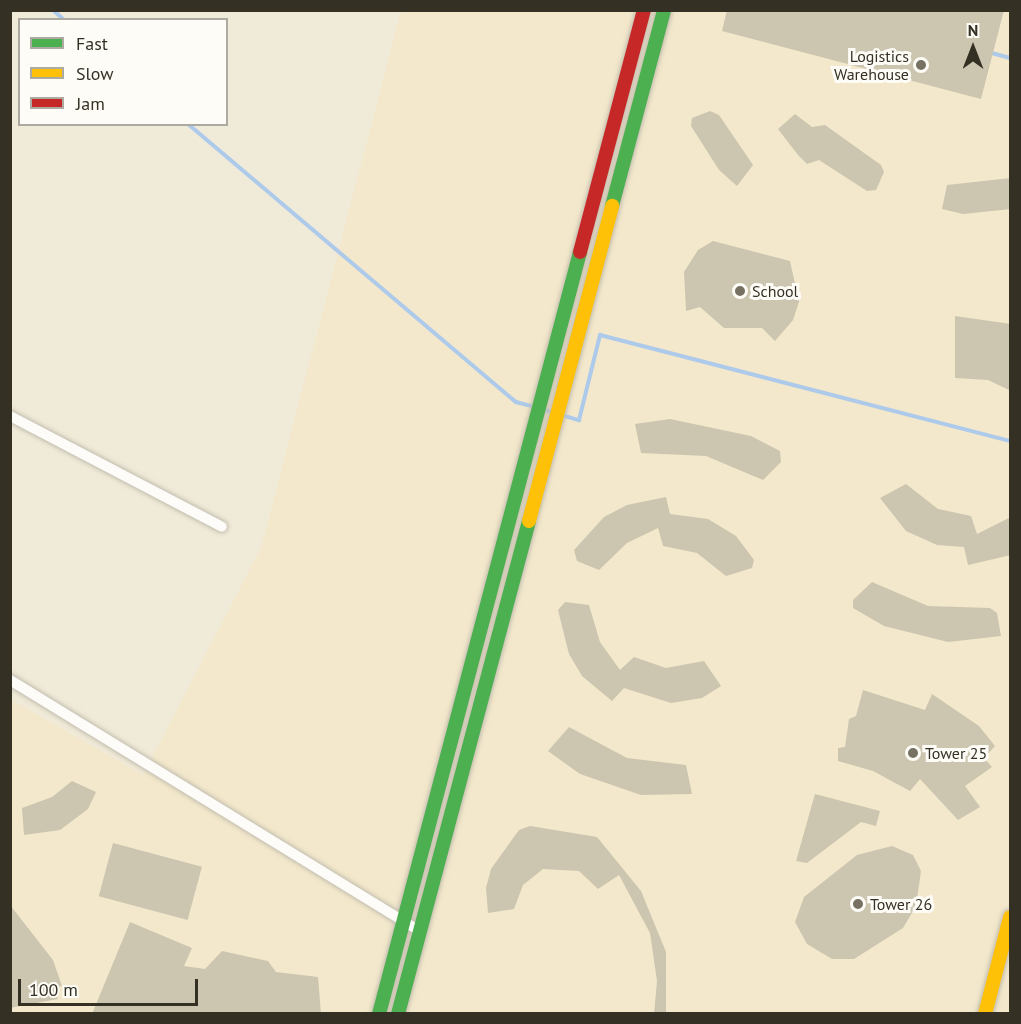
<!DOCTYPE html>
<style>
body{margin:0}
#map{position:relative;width:1021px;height:1024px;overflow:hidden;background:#f0ead8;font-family:"PT Sans",sans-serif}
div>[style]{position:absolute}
.built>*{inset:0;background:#f3e8cb}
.stream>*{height:4px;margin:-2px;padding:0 2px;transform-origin:2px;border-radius:2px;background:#aecaeb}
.building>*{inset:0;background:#ccc5b0;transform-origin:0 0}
.roads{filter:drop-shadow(0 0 2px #c2bdaf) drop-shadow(0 0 2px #c2bdaf)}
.street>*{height:10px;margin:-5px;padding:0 5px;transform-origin:5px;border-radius:5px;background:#fdfcf9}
.fast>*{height:14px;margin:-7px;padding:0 7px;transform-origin:7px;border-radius:7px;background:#4caf50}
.slow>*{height:14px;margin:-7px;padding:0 7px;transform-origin:7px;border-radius:7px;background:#ffc107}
.jam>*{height:14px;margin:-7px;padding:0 7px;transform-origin:7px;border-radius:7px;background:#c62828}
.dots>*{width:16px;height:16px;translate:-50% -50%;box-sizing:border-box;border:3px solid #fefcf6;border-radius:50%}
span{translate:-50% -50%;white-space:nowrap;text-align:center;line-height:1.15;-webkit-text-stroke:6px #fefcf6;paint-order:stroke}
.poi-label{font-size:16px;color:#343024}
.right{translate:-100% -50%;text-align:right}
.left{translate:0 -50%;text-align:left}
.frame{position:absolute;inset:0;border:12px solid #343024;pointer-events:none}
.legend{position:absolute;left:18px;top:18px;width:210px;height:108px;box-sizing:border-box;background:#fefcf6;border:2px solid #adaaa2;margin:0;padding:8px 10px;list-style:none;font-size:18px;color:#343024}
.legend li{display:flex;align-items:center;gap:12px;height:30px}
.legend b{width:30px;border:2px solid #adaaa2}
.north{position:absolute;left:943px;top:18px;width:60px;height:60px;-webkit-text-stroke:4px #fefcf6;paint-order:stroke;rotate:0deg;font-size:16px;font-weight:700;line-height:24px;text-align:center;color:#343024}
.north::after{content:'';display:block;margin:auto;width:21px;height:27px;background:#343024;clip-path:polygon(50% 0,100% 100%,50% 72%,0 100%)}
.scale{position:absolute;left:18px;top:979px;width:180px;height:27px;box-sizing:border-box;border:3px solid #343024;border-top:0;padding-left:8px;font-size:18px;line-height:21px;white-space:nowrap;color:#343024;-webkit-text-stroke:4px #fefcf6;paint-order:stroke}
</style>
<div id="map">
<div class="built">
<i style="clip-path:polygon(401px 11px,1010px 11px,1010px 1013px,11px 1013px,10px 699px,143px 775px,261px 548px)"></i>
</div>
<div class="stream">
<i style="left:53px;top:10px;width:15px;rotate:42deg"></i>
<i style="left:988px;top:52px;width:23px;rotate:15deg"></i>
<i style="left:188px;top:124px;width:430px;rotate:40.3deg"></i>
<i style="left:516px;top:402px;width:20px;rotate:15deg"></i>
<i style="left:542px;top:409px;width:39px;rotate:17deg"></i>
<i style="left:579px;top:420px;width:88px;rotate:-76.1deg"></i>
<i style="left:600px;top:335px;width:423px;rotate:14.5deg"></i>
</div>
<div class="building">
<i style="clip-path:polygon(727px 10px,1004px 10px,981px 99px,722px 31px)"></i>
<i style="clip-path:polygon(710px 111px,719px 115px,753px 165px,737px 186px,719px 170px,691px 126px,692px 118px)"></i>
<i style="clip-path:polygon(795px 114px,812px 127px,825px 125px,881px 165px,884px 172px,876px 190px,867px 191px,819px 160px,807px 164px,798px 155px,778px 129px)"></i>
<i style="clip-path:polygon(1011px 178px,1011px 209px,963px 214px,942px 209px,947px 185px)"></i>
<i style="clip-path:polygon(713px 241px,790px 261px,799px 302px,793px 320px,775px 341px,762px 328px,724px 328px,700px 307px,686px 311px,684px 272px,698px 250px)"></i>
<i style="clip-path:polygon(955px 316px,1011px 324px,1011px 391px,988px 380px,955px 378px)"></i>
<i style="clip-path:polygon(670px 419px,751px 436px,780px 451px,781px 462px,763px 480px,706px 456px,641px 453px,635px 424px)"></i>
<i style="clip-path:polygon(906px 484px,938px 509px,971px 516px,977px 534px,1011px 517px,1011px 555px,968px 565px,964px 547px,937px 545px,906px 531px,880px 498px)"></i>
<i style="clip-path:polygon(666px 497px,670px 514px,708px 519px,736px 536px,754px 560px,752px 568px,726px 576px,697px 553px,663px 546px,658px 528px,627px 543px,599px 570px,577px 561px,574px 550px,604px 517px,627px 505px)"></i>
<i style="clip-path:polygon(872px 582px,928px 606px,990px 608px,997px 613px,1001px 636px,948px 642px,884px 626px,853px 608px,853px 600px)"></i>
<i style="clip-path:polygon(565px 602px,589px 605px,600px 642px,620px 670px,634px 657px,666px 668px,704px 661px,721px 686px,702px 698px,671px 703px,624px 688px,612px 701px,582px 676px,569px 654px,558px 610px)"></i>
<i style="clip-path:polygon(863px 690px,925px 710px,932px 694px,979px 726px,995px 746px,984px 758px,992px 767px,965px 786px,980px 807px,958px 820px,920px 779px,910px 791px,873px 771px,838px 761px,838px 748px,845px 747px,849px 719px,856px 716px)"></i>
<i style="clip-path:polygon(569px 727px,627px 758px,686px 765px,692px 794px,641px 795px,580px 774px,548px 751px)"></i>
<i style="clip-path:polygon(72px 781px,96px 792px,88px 809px,60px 830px,24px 835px,22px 808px,52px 797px)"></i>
<i style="clip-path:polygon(815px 794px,880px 811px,876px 826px,861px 822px,807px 863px,796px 861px)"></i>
<i style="clip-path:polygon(530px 826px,597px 837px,641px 891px,666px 952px,666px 1014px,654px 1014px,657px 981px,650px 933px,619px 875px,598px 889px,579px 871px,543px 869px,523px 885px,514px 909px,488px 913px,486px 888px,491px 869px,519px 830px)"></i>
<i style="left:113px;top:843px;width:92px;height:55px;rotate:15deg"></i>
<i style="clip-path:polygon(892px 846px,913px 855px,921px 871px,916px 906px,903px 928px,854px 959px,832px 959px,807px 944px,795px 922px,804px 897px,857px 855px)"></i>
<i style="clip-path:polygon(10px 905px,53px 960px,62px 986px,54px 988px,58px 999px,10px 1008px)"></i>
<i style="clip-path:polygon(130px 922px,192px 948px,184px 966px,205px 969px,222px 951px,268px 961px,276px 972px,318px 977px,321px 1014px,92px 1014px)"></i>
</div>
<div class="roads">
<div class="street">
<i style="left:10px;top:416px;width:239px;rotate:27.6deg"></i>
<i style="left:10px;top:680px;width:481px;rotate:31.5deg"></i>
</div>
<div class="fast">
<i style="left:612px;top:206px;width:203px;rotate:-75.1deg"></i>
<i style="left:379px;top:1014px;width:788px;rotate:-75.22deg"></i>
<i style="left:398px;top:1014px;width:510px;rotate:-75.12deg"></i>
</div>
<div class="slow">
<i style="left:529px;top:521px;width:326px;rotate:-75.2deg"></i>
<i style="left:985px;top:1014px;width:100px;rotate:-75.5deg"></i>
</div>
<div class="jam">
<i style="left:580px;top:252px;width:250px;rotate:-75.2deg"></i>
</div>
</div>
<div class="dots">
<i style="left:921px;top:65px;background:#767163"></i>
<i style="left:740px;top:291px;background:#767163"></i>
<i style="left:913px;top:753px;background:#767163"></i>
<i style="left:858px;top:904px;background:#767163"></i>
</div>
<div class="poi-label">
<span class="right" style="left:909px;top:65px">Logistics<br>Warehouse</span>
<span class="left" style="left:752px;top:291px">School</span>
<span class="left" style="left:925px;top:753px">Tower 25</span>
<span class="left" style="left:870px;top:904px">Tower 26</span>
</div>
<div class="frame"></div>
<ul class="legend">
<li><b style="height:8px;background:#4caf50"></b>Fast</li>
<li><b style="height:8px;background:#ffc107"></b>Slow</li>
<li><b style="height:8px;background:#c62828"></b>Jam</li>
</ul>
<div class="north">N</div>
<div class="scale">100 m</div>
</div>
